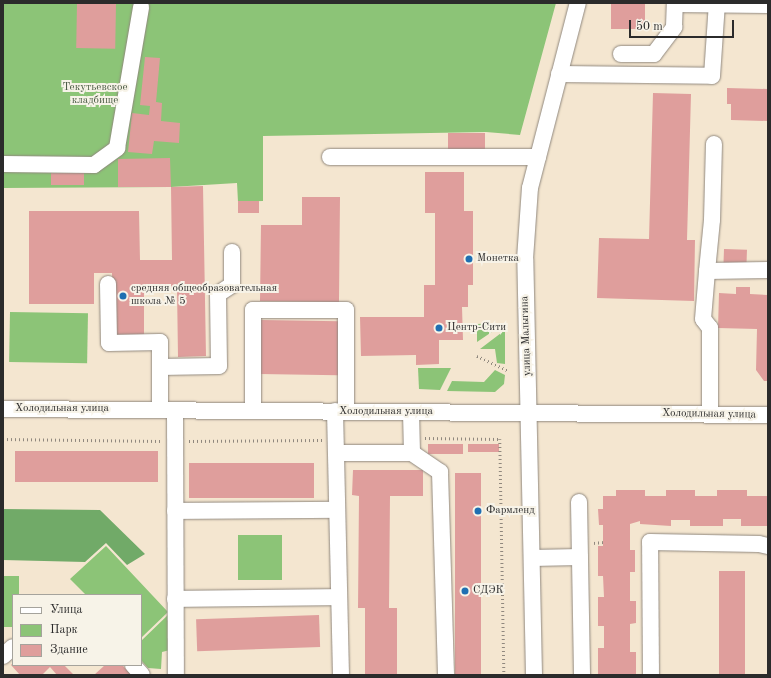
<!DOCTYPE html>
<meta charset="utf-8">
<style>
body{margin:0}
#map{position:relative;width:771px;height:678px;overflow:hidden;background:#f4e6d0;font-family:"Old Standard TT",serif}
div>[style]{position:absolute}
.green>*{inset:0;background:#8cc477;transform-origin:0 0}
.forest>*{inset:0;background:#71aa68}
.building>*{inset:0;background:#df9e9c;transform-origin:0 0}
.path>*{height:2.5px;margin-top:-1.25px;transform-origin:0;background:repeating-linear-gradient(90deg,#90887e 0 1px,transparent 0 4px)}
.roads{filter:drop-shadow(0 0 1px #90887e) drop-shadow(0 0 1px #90887e)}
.minor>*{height:16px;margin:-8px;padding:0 8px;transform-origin:8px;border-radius:8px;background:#fff}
.dots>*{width:11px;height:11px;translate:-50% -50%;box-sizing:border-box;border:2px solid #f7f3e8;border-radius:50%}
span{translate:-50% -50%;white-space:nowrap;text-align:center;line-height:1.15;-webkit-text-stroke:4px #f7f3e8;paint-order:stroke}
.park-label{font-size:11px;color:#485942}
.poi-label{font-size:11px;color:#2b2b2b}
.left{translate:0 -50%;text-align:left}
.street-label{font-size:11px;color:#2b2b2b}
.frame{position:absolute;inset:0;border:4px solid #2b2b2b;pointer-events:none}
.legend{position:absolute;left:12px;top:594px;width:130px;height:72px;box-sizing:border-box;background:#f7f3e8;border:1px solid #a5a39c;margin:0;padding:5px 7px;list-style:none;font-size:12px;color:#2b2b2b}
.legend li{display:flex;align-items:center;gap:8px;height:20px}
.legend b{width:20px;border:1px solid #a5a39c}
.scale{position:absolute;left:629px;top:20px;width:105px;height:18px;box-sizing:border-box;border:2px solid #2b2b2b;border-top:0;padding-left:5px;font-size:12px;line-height:14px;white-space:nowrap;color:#2b2b2b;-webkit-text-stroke:3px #f7f3e8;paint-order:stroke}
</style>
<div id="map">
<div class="green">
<i style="clip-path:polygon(3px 3px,556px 3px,520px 135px,486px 132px,263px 136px,263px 201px,238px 202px,237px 183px,171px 187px,3px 188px)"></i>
<i style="left:10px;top:312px;width:78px;height:50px;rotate:1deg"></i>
<i style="clip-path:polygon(502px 323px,502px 325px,477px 342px,477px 324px)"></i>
<i style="clip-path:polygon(505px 330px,505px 364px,497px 363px,495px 349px,480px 349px)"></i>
<i style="clip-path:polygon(418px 368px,451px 368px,440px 390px,419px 389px)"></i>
<i style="clip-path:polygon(495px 370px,505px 375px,504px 384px,495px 392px,447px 391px,452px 381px,484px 382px)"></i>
<i style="left:238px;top:535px;width:44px;height:45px"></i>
<i style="clip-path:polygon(106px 546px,168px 612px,141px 638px,141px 595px,86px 595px,70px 579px)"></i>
<i style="clip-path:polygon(3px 576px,19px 576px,19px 595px,13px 595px,13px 627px,3px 627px)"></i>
<i style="clip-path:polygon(171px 612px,170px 650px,162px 652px,161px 669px,148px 668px,141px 660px,141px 641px)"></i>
</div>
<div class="forest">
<i style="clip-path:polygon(3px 509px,100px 510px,145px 554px,127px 565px,106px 543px,85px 562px,3px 560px)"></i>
</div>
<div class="building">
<i style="left:77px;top:3px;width:39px;height:45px;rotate:1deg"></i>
<i style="left:611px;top:3px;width:34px;height:26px"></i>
<i style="clip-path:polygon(145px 57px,160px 58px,156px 102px,162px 103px,161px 121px,180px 123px,179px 143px,154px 141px,152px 154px,128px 152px,132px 113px,149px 115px,150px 106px,140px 105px)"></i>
<i style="clip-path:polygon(727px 88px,768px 89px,768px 121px,731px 120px,731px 104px,727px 104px)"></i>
<i style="clip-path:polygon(653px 93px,691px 94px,687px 240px,695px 240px,694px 301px,597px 298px,599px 238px,649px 239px)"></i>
<i style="left:485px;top:133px;width:19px;height:37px;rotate:90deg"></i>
<i style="clip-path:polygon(170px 158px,171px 187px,203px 186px,206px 356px,178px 357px,177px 288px,144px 288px,144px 335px,114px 335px,112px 273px,94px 273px,94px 304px,29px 304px,29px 211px,139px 211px,140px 260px,172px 260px,171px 187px,118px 187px,118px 159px)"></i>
<i style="clip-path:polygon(425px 172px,464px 172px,464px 211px,473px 211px,473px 285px,468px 285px,468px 307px,462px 307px,463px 340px,439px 340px,439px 364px,416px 365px,416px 355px,361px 356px,360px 317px,424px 317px,424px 285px,435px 285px,435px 213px,425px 213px)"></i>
<i style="left:51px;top:173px;width:33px;height:12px"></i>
<i style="clip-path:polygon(302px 197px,340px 197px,339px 302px,260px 301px,261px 225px,302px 225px)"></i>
<i style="left:259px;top:201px;width:12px;height:21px;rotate:90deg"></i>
<i style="left:724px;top:249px;width:23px;height:14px;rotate:2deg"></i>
<i style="clip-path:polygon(736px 287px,750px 287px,750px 294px,768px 295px,768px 381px,764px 381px,756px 370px,757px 329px,718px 328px,719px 293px,736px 294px)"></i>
<i style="left:261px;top:320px;width:78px;height:54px;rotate:1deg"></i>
<i style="left:463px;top:444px;width:10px;height:35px;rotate:90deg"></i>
<i style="left:499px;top:444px;width:8px;height:31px;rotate:90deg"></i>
<i style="left:15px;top:451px;width:143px;height:31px"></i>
<i style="left:189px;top:463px;width:125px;height:35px"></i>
<i style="clip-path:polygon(353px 470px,423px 470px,423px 496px,390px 496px,389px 608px,397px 608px,397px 675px,365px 675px,365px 608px,358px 608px,359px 496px,352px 495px)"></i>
<i style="left:455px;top:473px;width:26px;height:202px"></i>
<i style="clip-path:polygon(616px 490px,645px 490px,645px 496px,666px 496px,666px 490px,695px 490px,695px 496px,717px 496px,717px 490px,747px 490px,747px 496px,768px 496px,768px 526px,741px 526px,741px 519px,723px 519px,723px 526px,690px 526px,690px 520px,671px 520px,671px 526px,640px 524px,640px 521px,630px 524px,630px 550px,635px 550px,635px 572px,630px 572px,630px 601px,636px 601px,636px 623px,630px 624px,630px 652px,636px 652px,636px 674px,598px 675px,598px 648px,604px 648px,604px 626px,598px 626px,598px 597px,604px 597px,603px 576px,598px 576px,598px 546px,603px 546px,603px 525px,599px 525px,598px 509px,603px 509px,603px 496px,616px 496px)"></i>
<i style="left:719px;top:571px;width:26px;height:104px"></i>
<i style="left:319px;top:615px;width:32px;height:123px;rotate:88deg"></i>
<i style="clip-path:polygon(13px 663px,64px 665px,74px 675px,57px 675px,50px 667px,42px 675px,20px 675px,11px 665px)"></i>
<i style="clip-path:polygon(105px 665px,122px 665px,132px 675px,94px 675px)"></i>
</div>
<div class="path">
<i style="left:477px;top:356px;width:35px;rotate:25deg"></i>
<i style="left:425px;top:438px;width:75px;rotate:0.8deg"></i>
<i style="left:500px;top:439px;width:236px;rotate:89deg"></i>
<i style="left:3px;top:439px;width:157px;rotate:0.7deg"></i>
<i style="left:189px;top:441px;width:133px;rotate:-0.4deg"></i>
<i style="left:594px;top:543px;width:9px;rotate:-6deg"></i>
</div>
<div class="roads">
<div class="minor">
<i style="left:621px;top:54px;width:33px"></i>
<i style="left:654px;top:54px;width:34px;rotate:-53deg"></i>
<i style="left:674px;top:27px;width:23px;rotate:-88deg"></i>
<i style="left:675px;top:4px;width:93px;rotate:0.6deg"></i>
<i style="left:559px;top:74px;width:153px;rotate:0.7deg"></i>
<i style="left:712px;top:76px;width:73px;rotate:-86.1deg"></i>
<i style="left:330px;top:157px;width:208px"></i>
<i style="left:3px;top:164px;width:91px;rotate:0.6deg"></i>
<i style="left:94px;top:165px;width:29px;rotate:-36deg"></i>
<i style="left:117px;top:148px;width:143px;rotate:-80.3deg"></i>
<i style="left:707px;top:271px;width:51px;rotate:-84.4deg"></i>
<i style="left:712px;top:220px;width:76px;rotate:-88.5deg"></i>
<i style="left:108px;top:284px;width:59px;rotate:89deg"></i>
<i style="left:109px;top:343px;width:51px;rotate:-1.1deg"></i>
<i style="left:160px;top:342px;width:68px;rotate:90deg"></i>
<i style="left:160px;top:367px;width:59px;rotate:-1deg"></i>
<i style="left:219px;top:366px;width:72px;rotate:-90.8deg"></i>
<i style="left:218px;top:294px;width:17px;rotate:-33deg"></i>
<i style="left:232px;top:285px;width:33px;rotate:-90deg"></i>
<i style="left:3px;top:409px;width:765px;rotate:0.45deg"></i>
<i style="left:175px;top:410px;width:265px;rotate:89.8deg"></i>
<i style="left:253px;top:410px;width:100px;rotate:-90deg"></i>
<i style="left:253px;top:310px;width:93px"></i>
<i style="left:346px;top:310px;width:101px;rotate:90deg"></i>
<i style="left:335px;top:411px;width:264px;rotate:88.7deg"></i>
<i style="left:411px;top:412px;width:41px;rotate:88.6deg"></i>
<i style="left:710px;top:415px;width:87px;rotate:-90deg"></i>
<i style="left:710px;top:328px;width:11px;rotate:-128deg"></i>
<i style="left:703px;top:319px;width:48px;rotate:-85.2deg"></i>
<i style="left:707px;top:271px;width:61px;rotate:-0.9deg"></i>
<i style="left:336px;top:453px;width:76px"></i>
<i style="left:412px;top:453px;width:34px;rotate:34deg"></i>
<i style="left:440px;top:472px;width:203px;rotate:88.3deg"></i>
<i style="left:579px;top:502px;width:173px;rotate:89deg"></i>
<i style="left:175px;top:511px;width:162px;rotate:-0.4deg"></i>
<i style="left:532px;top:558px;width:48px;rotate:-1.2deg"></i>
<i style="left:175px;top:599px;width:164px;rotate:-0.7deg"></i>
<i style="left:3px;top:656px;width:13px;rotate:-42deg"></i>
<i style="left:133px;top:665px;width:13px;rotate:48deg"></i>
<i style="left:534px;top:675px;width:416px;rotate:-91.2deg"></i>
<i style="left:525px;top:259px;width:71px;rotate:-86deg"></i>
<i style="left:530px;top:188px;width:191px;rotate:-75.5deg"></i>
<i style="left:651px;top:675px;width:133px;rotate:-90.4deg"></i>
<i style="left:650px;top:542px;width:109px;rotate:1.1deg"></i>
<i style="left:759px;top:544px;width:9px;rotate:13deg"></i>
</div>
</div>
<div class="dots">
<i style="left:469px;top:259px;background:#1f6fb2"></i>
<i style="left:123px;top:296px;background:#1f6fb2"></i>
<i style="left:439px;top:328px;background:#1f6fb2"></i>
<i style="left:478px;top:511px;background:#1f6fb2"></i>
<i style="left:465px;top:591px;background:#1f6fb2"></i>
</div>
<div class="park-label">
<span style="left:95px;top:95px">Текутьевское<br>кладбище</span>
</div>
<div class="poi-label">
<span class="left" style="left:477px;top:259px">Монетка</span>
<span class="left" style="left:131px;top:296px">средняя общеобразовательная<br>школа № 5</span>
<span class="left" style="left:447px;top:328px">Центр-Сити</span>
<span class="left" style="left:486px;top:511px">Фармленд</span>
<span class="left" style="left:473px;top:591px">СДЭК</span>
</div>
<div class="street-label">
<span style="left:527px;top:336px;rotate:-92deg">улица Малыгина</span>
<span style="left:62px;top:409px">Холодильная улица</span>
<span style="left:386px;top:412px">Холодильная улица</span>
<span style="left:709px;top:415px;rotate:1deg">Холодильная улица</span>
</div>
<div class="frame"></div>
<ul class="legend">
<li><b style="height:5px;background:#fff"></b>Улица</li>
<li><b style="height:11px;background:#8cc477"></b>Парк</li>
<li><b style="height:11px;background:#df9e9c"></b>Здание</li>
</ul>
<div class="scale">50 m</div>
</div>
